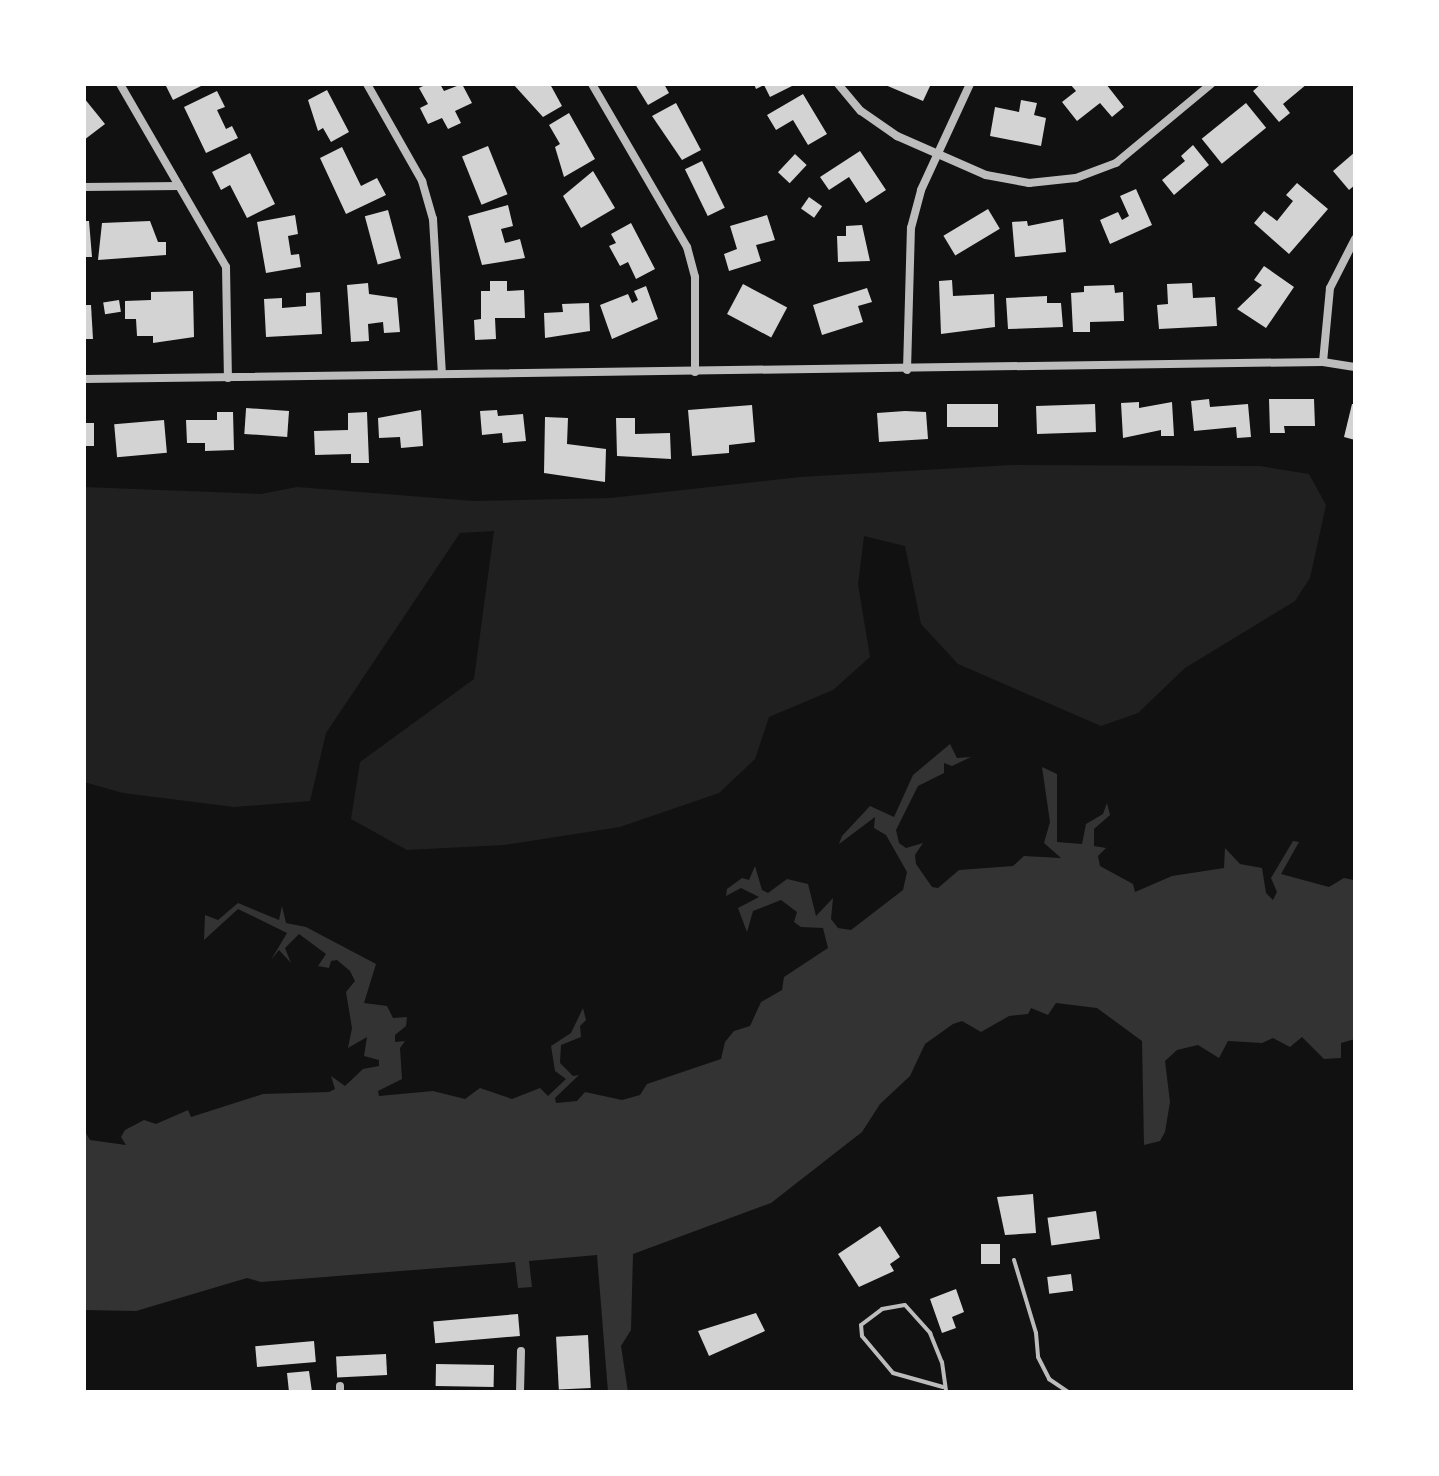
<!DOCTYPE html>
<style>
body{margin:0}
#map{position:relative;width:1439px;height:1476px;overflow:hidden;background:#111;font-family:Quicksand,sans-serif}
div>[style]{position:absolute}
.green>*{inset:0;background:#202020}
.water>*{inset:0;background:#333}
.building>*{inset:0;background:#d3d3d3;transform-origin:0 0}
.service>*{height:4px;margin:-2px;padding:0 2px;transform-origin:2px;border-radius:2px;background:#bcbcbc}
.minor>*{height:8px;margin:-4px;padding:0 4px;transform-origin:4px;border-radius:4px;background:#bcbcbc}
span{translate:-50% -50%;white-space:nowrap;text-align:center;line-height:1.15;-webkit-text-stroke:6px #fff;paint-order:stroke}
.frame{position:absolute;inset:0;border:86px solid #fff;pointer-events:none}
</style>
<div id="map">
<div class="green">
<i style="clip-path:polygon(1012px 465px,1260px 466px,1309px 474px,1326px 505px,1310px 578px,1295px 601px,1185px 668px,1138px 713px,1101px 726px,958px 664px,921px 624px,905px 546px,864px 536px,858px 584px,870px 657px,833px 690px,769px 717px,755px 759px,719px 793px,620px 827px,504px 845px,407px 850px,351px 819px,360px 762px,474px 679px,494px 531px,460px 533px,326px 733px,310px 801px,234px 807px,123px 793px,84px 782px,84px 487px,261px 494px,297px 487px,474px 501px,610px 498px,800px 477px)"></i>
</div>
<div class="water">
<i style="clip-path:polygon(950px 744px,957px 758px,971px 757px,952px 766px,944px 763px,944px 773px,918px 786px,896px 830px,899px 843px,906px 848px,923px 843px,915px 855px,916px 864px,932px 887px,938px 888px,959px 870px,1013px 866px,1024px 856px,1061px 858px,1044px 843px,1050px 822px,1042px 767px,1057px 774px,1057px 842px,1082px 844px,1086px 824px,1103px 814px,1107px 803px,1110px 815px,1094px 829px,1094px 846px,1106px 848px,1098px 856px,1100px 866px,1133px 884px,1135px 892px,1172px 876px,1224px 868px,1225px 848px,1240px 864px,1262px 868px,1266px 893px,1273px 900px,1277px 892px,1271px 878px,1293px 841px,1299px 842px,1281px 874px,1329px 887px,1344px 878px,1354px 880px,1355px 1039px,1341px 1043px,1341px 1058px,1324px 1059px,1302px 1037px,1290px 1047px,1273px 1038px,1262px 1043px,1228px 1041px,1219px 1058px,1198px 1045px,1177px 1050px,1165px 1061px,1170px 1102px,1165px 1132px,1160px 1141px,1144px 1145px,1142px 1041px,1097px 1008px,1056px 1003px,1048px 1015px,1031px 1008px,1028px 1014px,1009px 1016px,981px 1032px,962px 1021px,953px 1024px,925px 1044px,910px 1076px,880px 1104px,862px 1132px,771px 1203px,633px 1254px,631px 1330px,621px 1346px,628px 1392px,608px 1392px,597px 1255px,529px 1261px,532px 1287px,518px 1288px,515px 1262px,261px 1282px,247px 1278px,136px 1311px,84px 1310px,84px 1130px,90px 1140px,126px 1145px,121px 1137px,125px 1130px,144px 1120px,156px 1124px,188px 1110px,191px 1117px,263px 1094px,329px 1092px,335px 1089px,331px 1076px,345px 1086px,363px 1069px,379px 1066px,379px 1060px,364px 1056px,367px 1037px,348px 1048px,352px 1028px,346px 992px,355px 981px,350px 971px,337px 960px,331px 961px,329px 968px,318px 966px,326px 954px,299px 934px,285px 948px,291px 963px,279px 950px,271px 960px,287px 933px,238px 909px,204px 940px,205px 915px,218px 920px,238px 903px,279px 920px,282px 906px,286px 923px,306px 927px,376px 964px,364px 1003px,387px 1006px,393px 1018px,407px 1017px,406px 1026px,395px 1035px,395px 1042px,405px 1041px,400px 1048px,402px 1079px,378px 1091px,379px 1096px,433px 1091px,465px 1099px,480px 1088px,512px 1099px,540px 1088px,548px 1096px,566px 1079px,555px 1071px,551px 1046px,571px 1033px,583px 1008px,586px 1020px,580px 1026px,581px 1037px,561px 1045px,560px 1063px,573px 1076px,579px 1075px,555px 1098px,556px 1103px,577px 1101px,585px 1092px,622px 1100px,640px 1095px,647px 1084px,721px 1059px,725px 1042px,734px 1031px,750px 1026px,761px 1002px,782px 990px,784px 977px,828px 948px,823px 928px,801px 927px,794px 922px,797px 912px,781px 900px,753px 911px,747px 932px,738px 908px,759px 897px,741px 888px,726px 896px,727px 889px,742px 878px,749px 880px,755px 866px,762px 890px,768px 893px,787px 879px,808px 884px,816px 916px,833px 898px,831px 919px,838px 928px,851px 930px,903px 890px,907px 872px,886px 835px,874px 828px,875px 817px,839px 844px,842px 836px,870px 806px,894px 817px,913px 775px)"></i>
</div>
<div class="building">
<i style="clip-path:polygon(165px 84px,205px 84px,173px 100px)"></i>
<i style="clip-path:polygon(427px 84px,440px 84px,444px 91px,462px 84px,472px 103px,455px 111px,461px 123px,448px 129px,442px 118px,428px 124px,420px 108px,428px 104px,419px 88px)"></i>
<i style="clip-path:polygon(513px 84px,550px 84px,562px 106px,543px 117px)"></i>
<i style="clip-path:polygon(635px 84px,664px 84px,669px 93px,648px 105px)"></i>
<i style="clip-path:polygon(754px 84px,796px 84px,770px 97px,764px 85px,756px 89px)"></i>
<i style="clip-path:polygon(883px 84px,931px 84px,923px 101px)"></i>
<i style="clip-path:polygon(1070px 84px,1106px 84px,1124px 107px,1112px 117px,1100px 103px,1077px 121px,1062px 102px,1076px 91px)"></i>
<i style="clip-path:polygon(1261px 84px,1307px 84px,1283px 104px,1290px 113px,1279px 122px,1253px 91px)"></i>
<i style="clip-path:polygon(327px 90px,349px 132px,331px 142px,323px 128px,318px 131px,308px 100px)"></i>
<i style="clip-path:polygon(217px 91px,225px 107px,217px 110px,226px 129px,232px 126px,238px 138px,206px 153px,184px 107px)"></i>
<i style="clip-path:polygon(803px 94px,827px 134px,808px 145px,793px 120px,776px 130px,767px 115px)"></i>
<i style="clip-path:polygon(84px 98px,105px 124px,84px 140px)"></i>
<i style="clip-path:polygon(1021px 100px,1037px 103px,1034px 115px,1046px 118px,1041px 146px,990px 136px,995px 107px,1019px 112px)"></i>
<i style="clip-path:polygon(676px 103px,701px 150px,682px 160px,652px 116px)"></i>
<i style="left:1246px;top:103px;width:32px;height:57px;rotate:51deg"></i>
<i style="clip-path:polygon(569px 113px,595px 159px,564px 177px,555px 147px,560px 144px,549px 125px)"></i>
<i style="clip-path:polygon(1193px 145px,1209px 165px,1174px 195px,1162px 180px,1185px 161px,1181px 156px)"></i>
<i style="left:488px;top:146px;width:52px;height:28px;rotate:68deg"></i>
<i style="clip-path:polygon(342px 147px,361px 186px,377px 178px,386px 195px,346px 214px,320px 158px)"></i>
<i style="clip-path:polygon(860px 151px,886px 190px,866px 203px,849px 177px,829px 190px,820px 177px)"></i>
<i style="clip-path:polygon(1355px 152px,1355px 185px,1349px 190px,1333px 171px)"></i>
<i style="clip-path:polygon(250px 153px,275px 204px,247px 218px,230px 185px,221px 190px,212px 172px)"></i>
<i style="left:795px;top:154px;width:16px;height:25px;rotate:43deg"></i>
<i style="left:702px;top:161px;width:52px;height:19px;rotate:64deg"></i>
<i style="clip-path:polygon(593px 171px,615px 208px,581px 228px,563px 196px)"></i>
<i style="clip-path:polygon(1297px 183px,1328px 209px,1289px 254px,1254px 223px,1264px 211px,1277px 221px,1293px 201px,1286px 195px)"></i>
<i style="clip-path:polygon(1136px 189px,1152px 225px,1110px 244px,1100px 220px,1118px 212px,1122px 220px,1129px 216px,1120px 196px)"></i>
<i style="left:809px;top:197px;width:16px;height:14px;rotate:35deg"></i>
<i style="clip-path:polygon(508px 205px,513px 226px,501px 229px,505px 243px,520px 239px,525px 258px,482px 265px,468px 216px)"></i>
<i style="left:988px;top:209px;width:23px;height:52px;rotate:59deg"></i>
<i style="left:388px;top:210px;width:50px;height:24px;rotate:75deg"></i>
<i style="clip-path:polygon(295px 215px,298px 234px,288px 236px,291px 255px,299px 254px,301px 267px,266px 273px,257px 222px)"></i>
<i style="clip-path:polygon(767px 215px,775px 240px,756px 245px,761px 261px,729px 271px,724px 254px,737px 249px,730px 226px)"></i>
<i style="clip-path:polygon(1063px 219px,1066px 252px,1015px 257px,1012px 222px,1027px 221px,1028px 226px)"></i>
<i style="clip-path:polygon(84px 221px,89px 221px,92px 257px,84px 257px)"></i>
<i style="clip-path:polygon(150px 221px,158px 242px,166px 242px,166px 255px,98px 260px,102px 223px)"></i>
<i style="clip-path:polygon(631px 223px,655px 269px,636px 279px,628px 262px,620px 266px,609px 246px,616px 243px,611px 234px)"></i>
<i style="clip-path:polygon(862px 225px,870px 261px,838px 262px,837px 236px,846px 236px,846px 226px)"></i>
<i style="clip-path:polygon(1264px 266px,1294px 287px,1266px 328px,1237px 309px,1262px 285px,1254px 280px)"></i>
<i style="clip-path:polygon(952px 280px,953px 296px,994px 294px,995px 327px,941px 334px,939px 281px)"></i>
<i style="clip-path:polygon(490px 281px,507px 281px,507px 291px,524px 290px,525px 318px,495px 318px,496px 339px,475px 340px,474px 320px,481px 319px,481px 291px,490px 291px)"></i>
<i style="clip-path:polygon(368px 283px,369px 294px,397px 298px,400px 332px,384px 333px,383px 322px,368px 324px,369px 341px,351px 342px,347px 285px)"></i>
<i style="clip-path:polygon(1192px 283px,1193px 298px,1215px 297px,1217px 326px,1159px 329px,1157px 305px,1168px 304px,1167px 284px)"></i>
<i style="left:743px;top:284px;width:50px;height:34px;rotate:28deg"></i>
<i style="clip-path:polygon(1114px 285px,1115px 293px,1123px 292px,1124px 321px,1090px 322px,1090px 332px,1073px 332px,1071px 293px,1084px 292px,1084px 286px)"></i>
<i style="clip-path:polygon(646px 286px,658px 319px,612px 339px,600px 305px,628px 294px,632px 303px,638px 300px,634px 291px)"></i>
<i style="clip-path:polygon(867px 288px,872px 302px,858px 306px,863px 322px,822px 335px,813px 305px)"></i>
<i style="clip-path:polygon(193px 291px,194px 337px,153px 343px,153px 336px,137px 336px,136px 319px,125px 319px,125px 301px,151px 300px,151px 292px)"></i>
<i style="clip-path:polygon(320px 292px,322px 334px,266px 337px,264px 299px,282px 298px,282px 308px,306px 306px,306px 293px)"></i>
<i style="clip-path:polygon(1047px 296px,1047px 303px,1061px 303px,1063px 327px,1008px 329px,1006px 298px)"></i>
<i style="left:119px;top:300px;width:12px;height:16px;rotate:81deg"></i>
<i style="clip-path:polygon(589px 303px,590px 331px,545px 338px,544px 313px,563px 312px,562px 304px)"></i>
<i style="clip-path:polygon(84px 305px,91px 305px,93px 339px,84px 339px)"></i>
<i style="clip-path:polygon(1209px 399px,1210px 407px,1248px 404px,1251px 437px,1237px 438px,1236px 427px,1194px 431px,1191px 401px)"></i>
<i style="clip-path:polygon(1269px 399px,1314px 399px,1315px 426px,1284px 426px,1285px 433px,1270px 433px)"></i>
<i style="clip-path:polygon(1139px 402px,1139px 408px,1172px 402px,1174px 436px,1161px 436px,1161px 430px,1123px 438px,1121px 403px)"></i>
<i style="left:998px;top:404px;width:23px;height:51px;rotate:90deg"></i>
<i style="left:1095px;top:404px;width:28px;height:59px;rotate:88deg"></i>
<i style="clip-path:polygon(1352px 404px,1355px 404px,1355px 440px,1344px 437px)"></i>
<i style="clip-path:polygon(752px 405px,755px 442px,729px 445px,729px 453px,692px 456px,688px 410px)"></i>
<i style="clip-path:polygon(421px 410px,423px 446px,401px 448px,400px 437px,379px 438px,378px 418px)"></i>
<i style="clip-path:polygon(497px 410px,498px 416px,523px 414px,526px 441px,503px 443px,502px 433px,482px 435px,480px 411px)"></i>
<i style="left:289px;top:411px;width:26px;height:43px;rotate:94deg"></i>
<i style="clip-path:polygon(905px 411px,926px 412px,928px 439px,879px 442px,877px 413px)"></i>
<i style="clip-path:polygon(217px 412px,233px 412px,234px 450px,205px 451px,205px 443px,187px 443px,186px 420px,217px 420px)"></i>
<i style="clip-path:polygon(367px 412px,369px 463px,351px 463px,351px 454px,315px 455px,314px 431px,348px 430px,348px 413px)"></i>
<i style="clip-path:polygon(545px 417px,568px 418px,567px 444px,606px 449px,605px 482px,544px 473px)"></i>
<i style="clip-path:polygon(616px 418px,635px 418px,635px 434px,670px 433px,671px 459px,617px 456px)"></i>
<i style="left:164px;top:420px;width:33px;height:50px;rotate:85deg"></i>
<i style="left:84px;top:423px;width:10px;height:23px"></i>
<i style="clip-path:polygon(1033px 1194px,1036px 1233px,1005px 1235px,997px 1197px)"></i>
<i style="left:1096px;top:1211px;width:28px;height:49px;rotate:82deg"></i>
<i style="clip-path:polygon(880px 1226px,900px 1257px,890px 1264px,894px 1271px,859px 1287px,838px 1254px)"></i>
<i style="left:981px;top:1244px;width:19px;height:20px"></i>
<i style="left:1071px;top:1274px;width:17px;height:24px;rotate:83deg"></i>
<i style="clip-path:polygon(956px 1289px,964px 1312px,952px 1317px,956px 1328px,942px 1333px,930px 1299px)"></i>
<i style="clip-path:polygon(756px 1313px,765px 1331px,709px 1356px,698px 1331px)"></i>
<i style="left:518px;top:1314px;width:22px;height:85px;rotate:85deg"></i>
<i style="left:588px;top:1335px;width:53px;height:32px;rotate:87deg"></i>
<i style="left:314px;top:1341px;width:21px;height:59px;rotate:85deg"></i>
<i style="left:386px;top:1354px;width:21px;height:50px;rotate:87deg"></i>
<i style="left:436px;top:1364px;width:58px;height:22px;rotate:1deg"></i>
<i style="clip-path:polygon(309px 1371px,312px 1392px,289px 1392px,287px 1373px)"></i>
</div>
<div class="service">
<i style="left:1014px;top:1260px;width:76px;rotate:73.2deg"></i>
<i style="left:1036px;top:1333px;width:24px;rotate:85deg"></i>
<i style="left:1038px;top:1357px;width:25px;rotate:63deg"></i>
<i style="left:1049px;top:1379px;width:23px;rotate:34deg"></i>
<i style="left:943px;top:1387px;width:52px;rotate:-164.4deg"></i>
<i style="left:893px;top:1373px;width:48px;rotate:-130deg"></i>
<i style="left:862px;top:1336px;width:11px;rotate:-95deg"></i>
<i style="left:861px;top:1325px;width:26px;rotate:-37deg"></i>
<i style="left:882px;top:1309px;width:23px;rotate:-10deg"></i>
<i style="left:905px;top:1305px;width:38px;rotate:48deg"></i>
<i style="left:930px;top:1333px;width:31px;rotate:68deg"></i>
<i style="left:942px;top:1362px;width:30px;rotate:82deg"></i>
</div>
<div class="minor">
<i style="left:120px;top:84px;width:211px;rotate:59.9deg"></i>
<i style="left:226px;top:267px;width:111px;rotate:89deg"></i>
<i style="left:367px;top:84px;width:112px;rotate:60.4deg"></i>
<i style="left:422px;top:181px;width:40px;rotate:74deg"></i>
<i style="left:433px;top:219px;width:155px;rotate:86.7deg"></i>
<i style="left:592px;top:84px;width:189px;rotate:59.8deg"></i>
<i style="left:687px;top:247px;width:31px;rotate:75deg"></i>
<i style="left:695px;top:277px;width:95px;rotate:90deg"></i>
<i style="left:838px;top:84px;width:35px;rotate:50deg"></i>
<i style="left:861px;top:111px;width:44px;rotate:34.8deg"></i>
<i style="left:897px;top:136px;width:97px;rotate:23.7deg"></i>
<i style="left:986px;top:175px;width:44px;rotate:10.5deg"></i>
<i style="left:1029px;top:183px;width:47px;rotate:-6.1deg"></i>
<i style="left:1076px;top:178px;width:43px;rotate:-20.6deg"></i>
<i style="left:1116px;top:163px;width:124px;rotate:-39.7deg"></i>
<i style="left:84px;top:187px;width:95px;rotate:-0.6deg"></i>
<i style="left:1323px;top:362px;width:74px;rotate:-84.6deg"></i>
<i style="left:1330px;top:288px;width:55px;rotate:-63deg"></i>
<i style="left:907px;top:370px;width:142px;rotate:-88.4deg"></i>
<i style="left:911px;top:228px;width:39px;rotate:-75deg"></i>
<i style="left:921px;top:190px;width:117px;rotate:-65.2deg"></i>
<i style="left:84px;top:379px;width:1239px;rotate:-0.79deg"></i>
<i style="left:1323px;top:362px;width:32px;rotate:9deg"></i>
<i style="left:340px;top:1386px;width:6px;rotate:90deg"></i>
<i style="left:520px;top:1392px;width:41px;rotate:-88.6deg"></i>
</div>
<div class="frame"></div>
</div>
